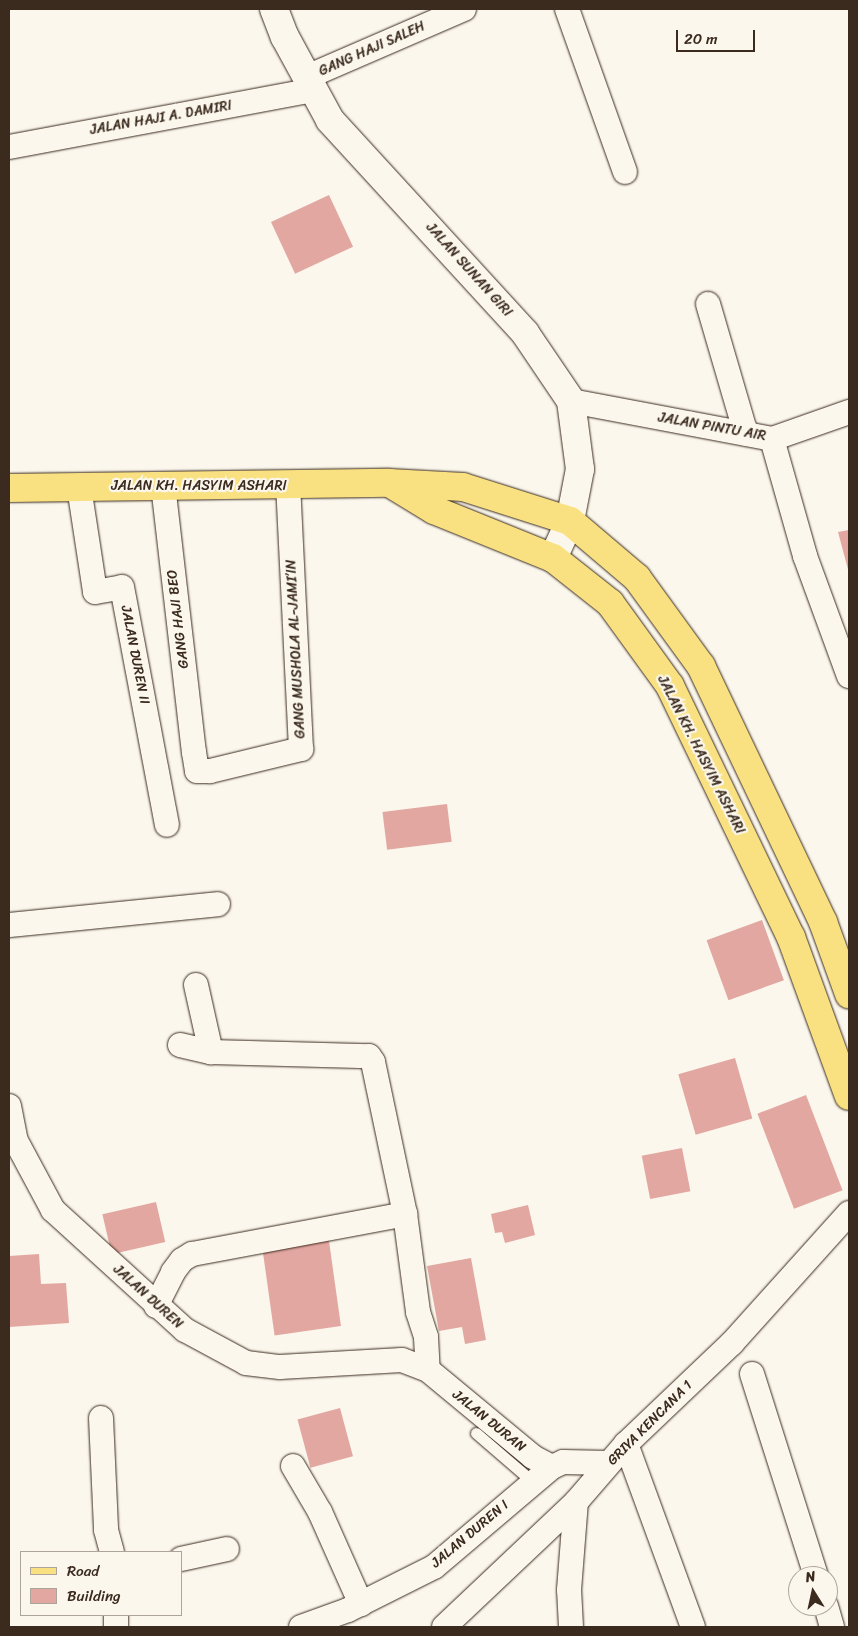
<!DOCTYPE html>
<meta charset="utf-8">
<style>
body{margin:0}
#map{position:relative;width:858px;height:1636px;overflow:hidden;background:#fbf7ec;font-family:Sriracha,sans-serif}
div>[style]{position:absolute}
.building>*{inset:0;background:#e2a7a1;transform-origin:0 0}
.roads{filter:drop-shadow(0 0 1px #3b2a1e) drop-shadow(0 0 1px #3b2a1e)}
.lane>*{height:11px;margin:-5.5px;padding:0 5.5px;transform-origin:5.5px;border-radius:5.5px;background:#fbf7ec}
.street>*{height:24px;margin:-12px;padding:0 12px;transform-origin:12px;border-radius:12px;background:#fbf7ec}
.secondary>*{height:28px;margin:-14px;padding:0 14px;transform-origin:14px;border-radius:14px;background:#fbf7ec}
.primary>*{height:28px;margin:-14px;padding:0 14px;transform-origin:14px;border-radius:14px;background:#f9e181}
span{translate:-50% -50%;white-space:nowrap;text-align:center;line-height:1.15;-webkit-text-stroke:4.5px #fbf7ec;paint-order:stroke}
.street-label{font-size:14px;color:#3b2a1e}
.frame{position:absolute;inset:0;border:10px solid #3b2a1e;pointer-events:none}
.legend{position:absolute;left:20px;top:1551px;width:162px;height:65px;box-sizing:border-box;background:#fbf7ec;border:1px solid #aea59a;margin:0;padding:6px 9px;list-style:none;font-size:15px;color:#3b2a1e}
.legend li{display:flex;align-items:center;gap:10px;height:25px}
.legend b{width:25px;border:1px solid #aea59a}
.north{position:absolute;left:788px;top:1566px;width:50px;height:50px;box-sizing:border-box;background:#fbf7ec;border:1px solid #aea59a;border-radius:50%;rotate:350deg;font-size:14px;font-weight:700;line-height:20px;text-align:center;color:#3b2a1e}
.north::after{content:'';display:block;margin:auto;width:18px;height:22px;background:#3b2a1e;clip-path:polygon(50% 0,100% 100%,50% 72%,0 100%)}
.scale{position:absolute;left:676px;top:30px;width:79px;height:22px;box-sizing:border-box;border:2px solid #3b2a1e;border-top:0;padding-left:6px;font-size:15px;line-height:18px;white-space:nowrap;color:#3b2a1e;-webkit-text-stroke:4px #fbf7ec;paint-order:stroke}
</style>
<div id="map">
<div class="building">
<i style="left:329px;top:195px;width:57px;height:64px;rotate:65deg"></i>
<i style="clip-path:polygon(849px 530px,849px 573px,838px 532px)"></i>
<i style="left:447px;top:804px;width:38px;height:65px;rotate:83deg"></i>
<i style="left:762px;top:920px;width:64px;height:59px;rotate:70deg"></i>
<i style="left:735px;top:1058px;width:63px;height:59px;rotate:74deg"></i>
<i style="left:806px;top:1095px;width:102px;height:52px;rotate:69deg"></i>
<i style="left:682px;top:1148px;width:44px;height:41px;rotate:79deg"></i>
<i style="left:156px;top:1202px;width:41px;height:55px;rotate:77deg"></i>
<i style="clip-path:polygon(528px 1205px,535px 1235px,505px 1243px,502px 1232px,495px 1233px,491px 1214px)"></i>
<i style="left:328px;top:1234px;width:93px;height:67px;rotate:82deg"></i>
<i style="clip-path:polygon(39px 1254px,41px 1284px,66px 1283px,69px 1323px,9px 1327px,9px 1256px)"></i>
<i style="clip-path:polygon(471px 1258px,486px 1340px,465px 1344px,462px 1327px,439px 1331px,427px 1266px)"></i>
<i style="left:340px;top:1408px;width:50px;height:44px;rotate:75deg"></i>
</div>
<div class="roads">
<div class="lane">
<i style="left:476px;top:1433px;width:75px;rotate:40.7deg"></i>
</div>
<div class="street">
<i style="left:567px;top:9px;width:173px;rotate:70.4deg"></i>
<i style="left:307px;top:77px;width:171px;rotate:-23.4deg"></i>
<i style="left:9px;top:147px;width:310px;rotate:-10.6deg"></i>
<i style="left:708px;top:304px;width:135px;rotate:73.7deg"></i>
<i style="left:571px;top:401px;width:205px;rotate:10.7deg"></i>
<i style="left:772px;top:439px;width:82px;rotate:-19.3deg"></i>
<i style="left:772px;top:439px;width:122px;rotate:74.2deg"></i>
<i style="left:805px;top:556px;width:128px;rotate:69.9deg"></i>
<i style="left:163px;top:485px;width:269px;rotate:83.4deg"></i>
<i style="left:194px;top:752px;width:19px;rotate:81deg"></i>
<i style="left:197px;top:771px;width:13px"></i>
<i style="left:210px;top:771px;width:94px;rotate:-13.6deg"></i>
<i style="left:301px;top:749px;width:264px;rotate:-92.8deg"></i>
<i style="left:79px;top:487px;width:106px;rotate:81.3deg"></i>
<i style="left:95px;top:592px;width:27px;rotate:-10deg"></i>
<i style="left:122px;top:587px;width:242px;rotate:79.3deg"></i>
<i style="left:9px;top:925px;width:210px;rotate:-5.7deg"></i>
<i style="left:196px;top:985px;width:69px;rotate:77.4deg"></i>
<i style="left:180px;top:1045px;width:32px;rotate:13deg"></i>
<i style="left:211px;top:1052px;width:158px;rotate:1.5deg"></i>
<i style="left:369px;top:1056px;width:7px;rotate:56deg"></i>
<i style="left:373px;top:1062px;width:155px;rotate:78.1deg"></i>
<i style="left:405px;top:1214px;width:99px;rotate:82.4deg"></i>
<i style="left:418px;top:1312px;width:26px;rotate:72deg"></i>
<i style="left:426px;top:1337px;width:33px;rotate:87deg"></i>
<i style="left:9px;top:1106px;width:36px;rotate:79deg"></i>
<i style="left:16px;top:1141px;width:78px;rotate:61.8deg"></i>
<i style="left:53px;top:1210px;width:178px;rotate:42.3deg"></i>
<i style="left:185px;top:1330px;width:69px;rotate:28.4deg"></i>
<i style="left:246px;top:1363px;width:34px;rotate:7deg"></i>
<i style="left:280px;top:1367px;width:122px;rotate:-3.3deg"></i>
<i style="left:402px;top:1360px;width:28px;rotate:21deg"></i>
<i style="left:428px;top:1370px;width:136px;rotate:39.6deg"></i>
<i style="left:533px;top:1457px;width:21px;rotate:28deg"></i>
<i style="left:156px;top:1306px;width:38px;rotate:-63deg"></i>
<i style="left:173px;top:1272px;width:15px;rotate:-53deg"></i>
<i style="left:182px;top:1260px;width:12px;rotate:-31deg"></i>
<i style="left:192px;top:1254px;width:217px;rotate:-10.6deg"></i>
<i style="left:752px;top:1374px;width:212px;rotate:72.4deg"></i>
<i style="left:101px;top:1418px;width:112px;rotate:87.4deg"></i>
<i style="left:106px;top:1530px;width:23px;rotate:75deg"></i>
<i style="left:626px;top:1444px;width:195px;rotate:69.9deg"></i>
<i style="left:293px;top:1466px;width:53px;rotate:59.6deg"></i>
<i style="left:320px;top:1512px;width:101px;rotate:66deg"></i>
<i style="left:181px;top:1559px;width:47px;rotate:-12.3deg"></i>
<i style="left:826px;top:1606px;width:22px;rotate:74deg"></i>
<i style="left:116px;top:1627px;width:12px;rotate:-90deg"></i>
<i style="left:301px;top:1627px;width:50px;rotate:-19.9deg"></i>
<i style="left:348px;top:1610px;width:96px;rotate:-26.6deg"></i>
<i style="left:434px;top:1567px;width:155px;rotate:-40.3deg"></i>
<i style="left:552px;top:1467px;width:12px;rotate:-24deg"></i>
<i style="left:563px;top:1462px;width:46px;rotate:1.2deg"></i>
<i style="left:444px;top:1627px;width:182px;rotate:-43.4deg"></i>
<i style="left:576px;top:1502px;width:77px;rotate:-49.2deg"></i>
<i style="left:626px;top:1444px;width:146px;rotate:-43.6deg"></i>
<i style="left:732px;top:1343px;width:175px;rotate:-48deg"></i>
<i style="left:571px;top:1627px;width:37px;rotate:-93deg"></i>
<i style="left:569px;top:1590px;width:88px;rotate:-85.5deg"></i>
</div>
<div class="secondary">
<i style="left:274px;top:9px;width:30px;rotate:69deg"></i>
<i style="left:285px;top:37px;width:94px;rotate:61.5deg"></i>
<i style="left:330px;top:120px;width:289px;rotate:47.5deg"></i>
<i style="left:525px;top:333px;width:82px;rotate:55.9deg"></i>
<i style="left:571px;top:401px;width:69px;rotate:82.5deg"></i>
<i style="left:580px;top:469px;width:53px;rotate:100.9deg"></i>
<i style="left:570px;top:521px;width:41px;rotate:114.7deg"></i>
</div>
<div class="primary">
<i style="left:393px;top:485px;width:48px;rotate:31.4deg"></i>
<i style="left:434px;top:510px;width:128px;rotate:22deg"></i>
<i style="left:553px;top:558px;width:73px;rotate:38.3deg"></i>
<i style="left:610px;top:603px;width:102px;rotate:54.1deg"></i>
<i style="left:670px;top:686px;width:279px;rotate:64.3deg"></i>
<i style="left:791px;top:937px;width:169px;rotate:70deg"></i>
<i style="left:9px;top:488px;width:380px;rotate:-0.8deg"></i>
<i style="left:389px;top:483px;width:74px;rotate:3.1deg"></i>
<i style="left:463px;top:487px;width:112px;rotate:17.6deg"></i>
<i style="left:570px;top:521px;width:88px;rotate:40.4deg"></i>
<i style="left:637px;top:578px;width:109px;rotate:54deg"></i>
<i style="left:701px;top:666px;width:284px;rotate:64.5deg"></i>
<i style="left:823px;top:922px;width:77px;rotate:70.1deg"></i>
</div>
</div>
<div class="street-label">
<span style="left:372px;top:49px;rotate:-24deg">GANG HAJI SALEH</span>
<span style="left:161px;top:118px;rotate:-10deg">JALAN HAJI A. DAMIRI</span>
<span style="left:469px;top:270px;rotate:48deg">JALAN SUNAN GIRI</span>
<span style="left:712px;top:427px;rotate:10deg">JALAN PINTU AIR</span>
<span style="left:199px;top:486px">JALAN KH. HASYIM ASHARI</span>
<span style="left:178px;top:619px;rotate:-97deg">GANG HAJI BEO</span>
<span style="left:296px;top:649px;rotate:-93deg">GANG MUSHOLA AL-JAMI’IN</span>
<span style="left:135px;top:655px;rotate:79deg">JALAN DUREN II</span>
<span style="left:701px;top:755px;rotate:63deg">JALAN KH. HASYIM ASHARI</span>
<span style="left:148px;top:1297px;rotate:42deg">JALAN DUREN</span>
<span style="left:489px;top:1421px;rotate:39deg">JALAN DURAN</span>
<span style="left:650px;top:1423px;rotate:-45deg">GRIYA KENCANA 1</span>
<span style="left:470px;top:1534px;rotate:-40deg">JALAN DUREN I</span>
</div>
<div class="frame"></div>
<ul class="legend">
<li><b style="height:6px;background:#f9e181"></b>Road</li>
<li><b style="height:14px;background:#e2a7a1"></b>Building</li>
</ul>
<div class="north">N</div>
<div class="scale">20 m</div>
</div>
